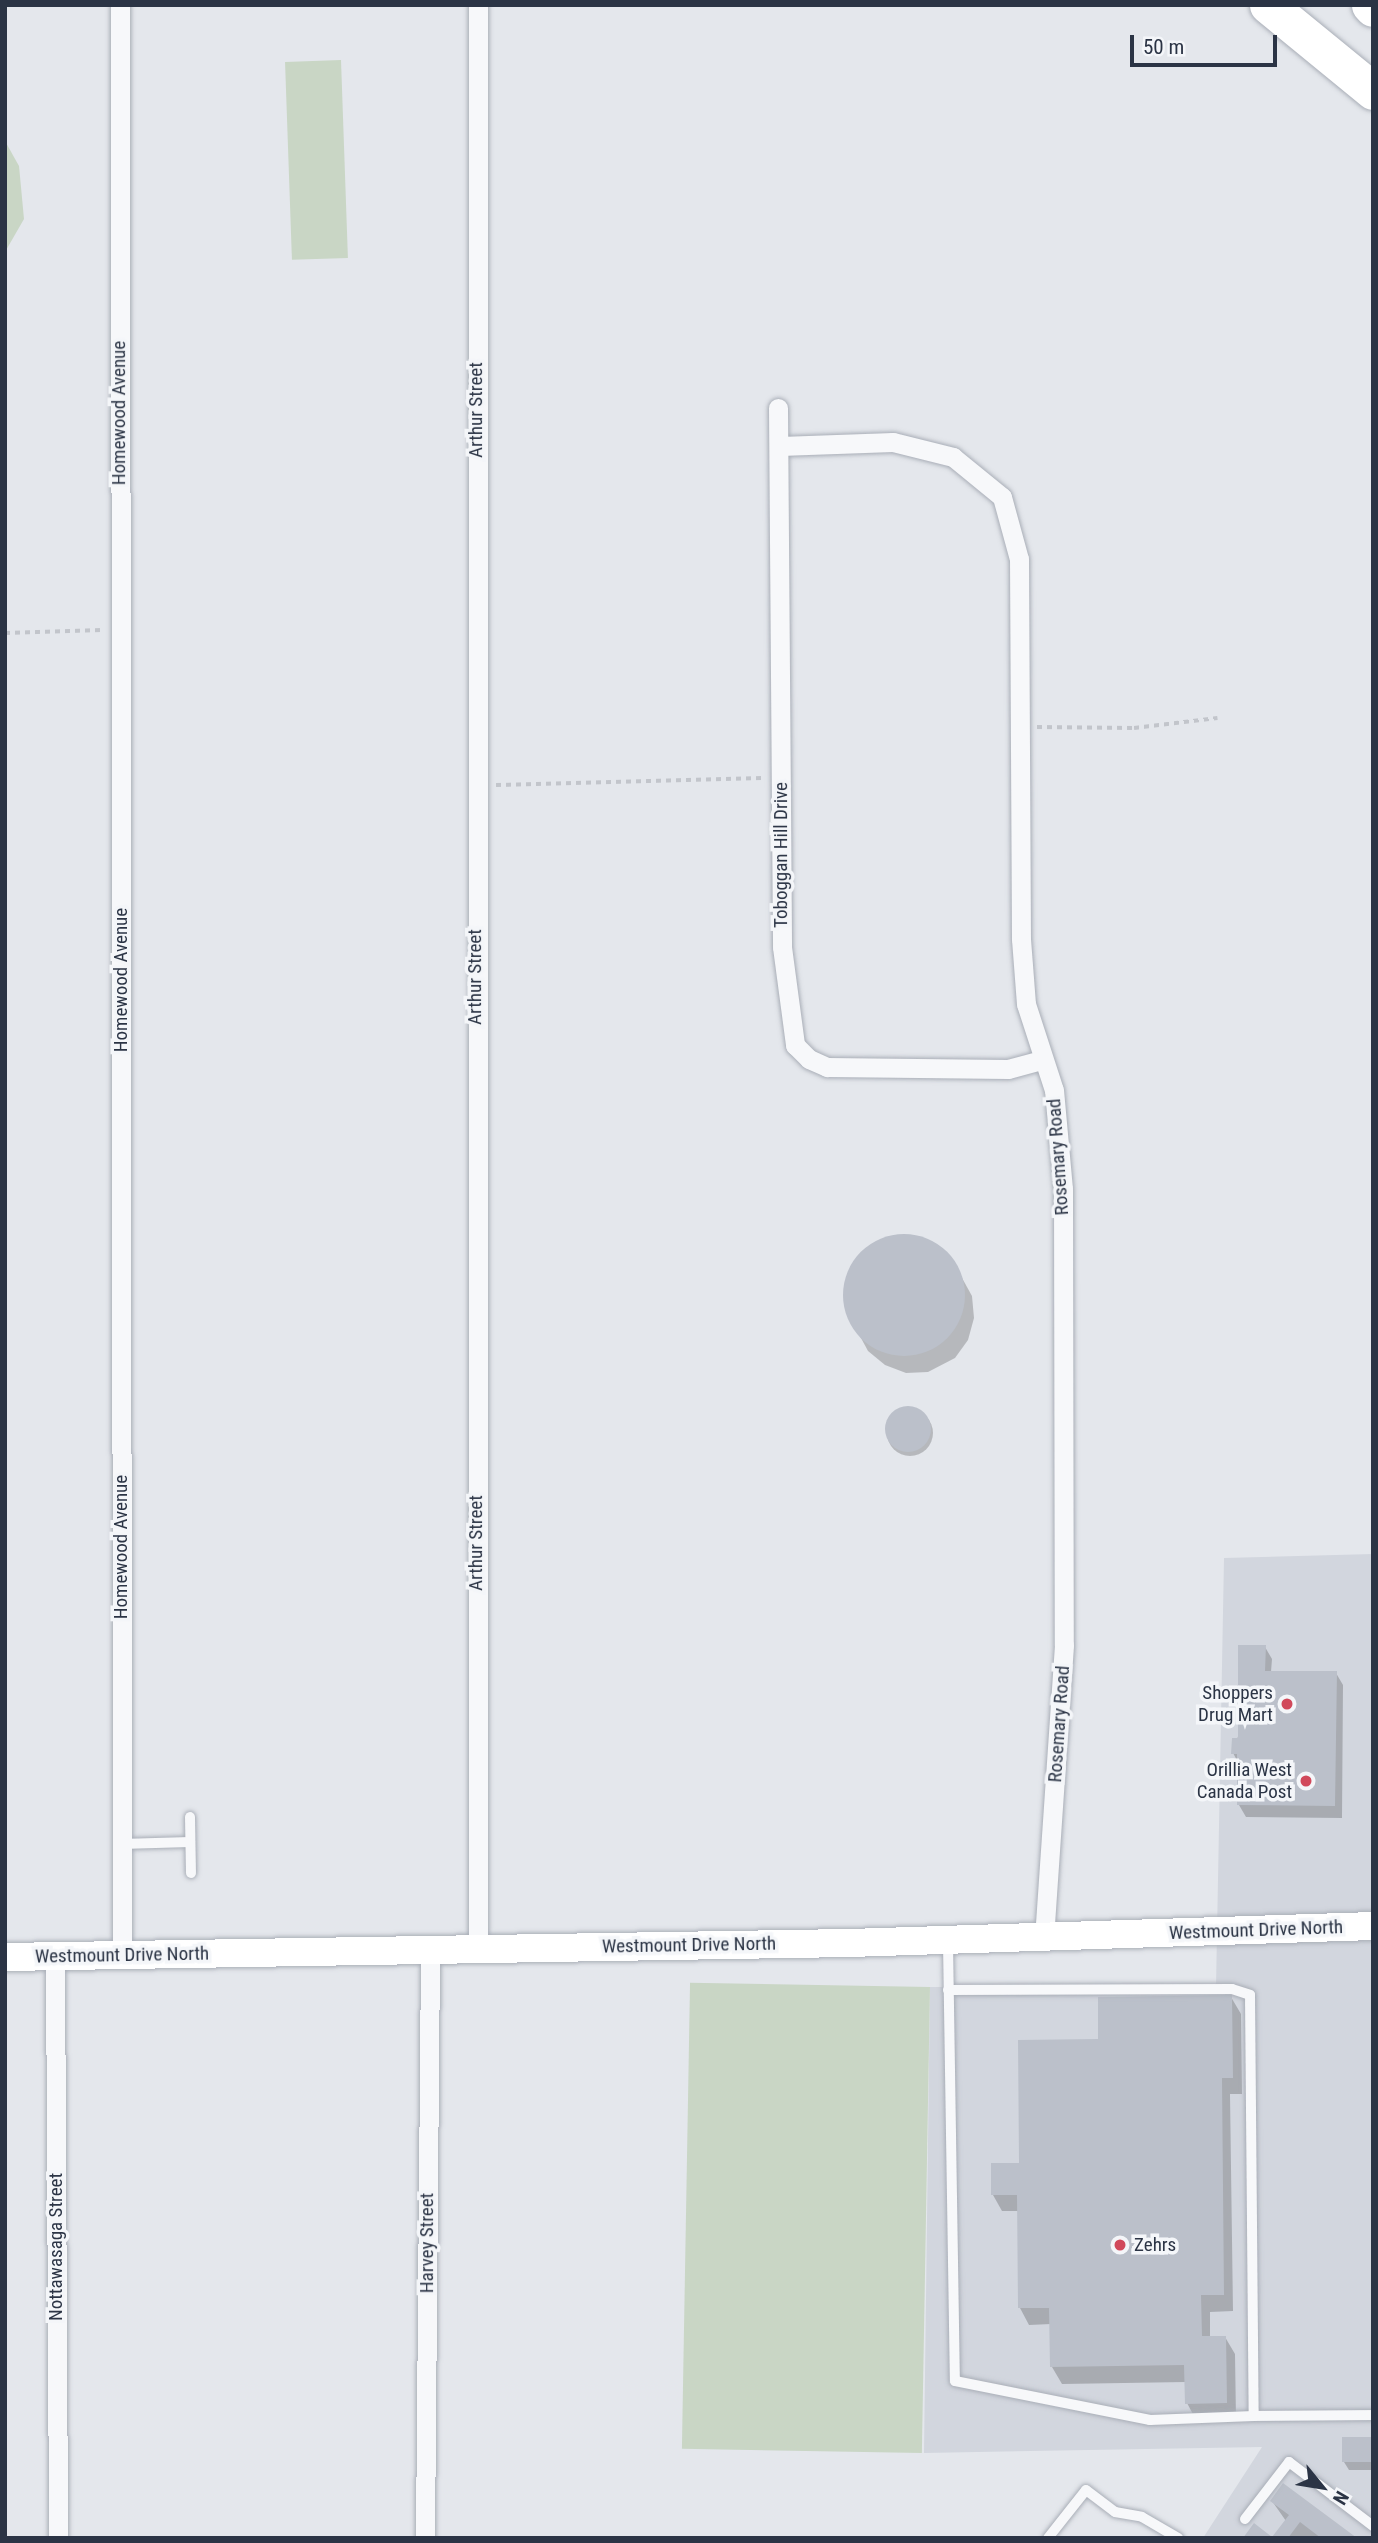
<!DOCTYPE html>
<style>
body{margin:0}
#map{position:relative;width:1378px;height:2543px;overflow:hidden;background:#e4e7ec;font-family:"Roboto Condensed",sans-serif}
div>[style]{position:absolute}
.built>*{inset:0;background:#d2d6de}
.green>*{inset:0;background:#c9d6c5;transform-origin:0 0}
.shadow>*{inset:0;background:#0003}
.round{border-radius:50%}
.building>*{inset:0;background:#bbc0ca;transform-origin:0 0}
.path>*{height:3.5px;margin-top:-1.75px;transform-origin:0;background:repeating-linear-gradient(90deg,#c2c5cb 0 5px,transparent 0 10px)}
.roads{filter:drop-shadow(0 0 2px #a9aeb7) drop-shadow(0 0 2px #a9aeb7)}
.lane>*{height:10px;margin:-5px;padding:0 5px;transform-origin:5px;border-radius:5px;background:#f7f8fa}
.street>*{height:19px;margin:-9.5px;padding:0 9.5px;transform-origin:9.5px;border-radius:9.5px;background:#f7f8fa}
.secondary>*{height:28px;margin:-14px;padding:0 14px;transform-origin:14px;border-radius:14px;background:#fff}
.highway>*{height:37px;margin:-18.5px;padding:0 18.5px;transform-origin:18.5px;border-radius:18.5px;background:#fff}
.dots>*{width:19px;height:19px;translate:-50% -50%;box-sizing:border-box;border:4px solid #f4f6f9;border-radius:50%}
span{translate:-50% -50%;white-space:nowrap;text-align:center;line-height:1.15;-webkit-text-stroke:7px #f4f6f9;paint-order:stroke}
.street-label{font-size:19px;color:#2b3445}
.poi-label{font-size:19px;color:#2b3445}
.right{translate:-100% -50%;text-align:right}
.left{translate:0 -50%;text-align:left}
.frame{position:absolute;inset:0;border:7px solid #2b3445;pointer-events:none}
.north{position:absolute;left:1287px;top:2452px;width:70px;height:70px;-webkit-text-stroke:5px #f4f6f9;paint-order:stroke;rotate:120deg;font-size:19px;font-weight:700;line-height:28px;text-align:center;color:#2b3445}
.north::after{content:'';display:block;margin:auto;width:24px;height:32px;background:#2b3445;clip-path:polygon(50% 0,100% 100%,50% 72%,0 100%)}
.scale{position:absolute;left:1130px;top:35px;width:147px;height:32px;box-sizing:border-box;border:4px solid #2b3445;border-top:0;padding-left:9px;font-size:21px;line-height:24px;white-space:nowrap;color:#2b3445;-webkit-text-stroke:5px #f4f6f9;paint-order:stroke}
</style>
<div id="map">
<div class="built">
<i style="clip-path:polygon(1373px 1554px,1373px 2538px,1203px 2538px,1262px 2447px,924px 2453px,930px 1987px,1216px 1987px,1224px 1558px)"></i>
</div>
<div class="green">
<i style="left:341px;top:60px;width:198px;height:56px;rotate:88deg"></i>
<i style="clip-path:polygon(5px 141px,19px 166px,24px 219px,5px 252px)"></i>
<i style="left:930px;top:1987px;width:466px;height:240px;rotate:91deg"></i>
</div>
<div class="shadow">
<i style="clip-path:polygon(905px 1235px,927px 1240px,951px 1258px,972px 1296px,974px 1318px,968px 1340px,955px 1358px,928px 1372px,906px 1373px,885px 1365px,868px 1351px,847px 1312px,845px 1290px,851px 1269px,864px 1251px,883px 1239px)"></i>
<i class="round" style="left:887px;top:1410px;width:46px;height:46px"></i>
<i style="clip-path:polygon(1265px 1647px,1272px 1659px,1271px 1672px,1336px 1673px,1343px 1685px,1342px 1818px,1246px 1817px,1239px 1805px,1239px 1764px,1233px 1753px)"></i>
<i style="clip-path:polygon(1231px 1997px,1241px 2014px,1242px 2094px,1230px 2094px,1233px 2311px,1210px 2312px,1210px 2338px,1225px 2337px,1235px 2354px,1236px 2419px,1196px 2420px,1187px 2403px,1186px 2382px,1062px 2384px,1052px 2367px,1051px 2324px,1029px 2325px,1020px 2308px,1019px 2211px,1002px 2211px,993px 2195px,1021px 2164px,1100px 2041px)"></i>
<i style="clip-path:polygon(1373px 2439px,1373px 2470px,1349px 2470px,1344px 2462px)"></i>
<i style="clip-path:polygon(1272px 2501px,1354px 2538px,1274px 2538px,1286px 2521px)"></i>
</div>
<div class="building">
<i class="round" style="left:843px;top:1234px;width:122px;height:122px"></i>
<i class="round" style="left:885px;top:1406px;width:46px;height:46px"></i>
<i style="clip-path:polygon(1238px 1645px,1266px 1645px,1265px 1671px,1337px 1671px,1335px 1806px,1237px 1805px,1237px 1754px,1231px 1754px,1232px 1738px,1238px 1738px)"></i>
<i style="clip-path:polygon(1232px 1995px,1233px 2078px,1222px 2078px,1224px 2295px,1201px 2295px,1202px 2336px,1226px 2336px,1227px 2403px,1185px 2404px,1184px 2365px,1050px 2367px,1049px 2308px,1018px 2308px,1017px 2195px,991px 2195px,991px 2163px,1019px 2163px,1018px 2040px,1098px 2039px,1098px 1997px)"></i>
<i style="left:1342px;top:2437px;width:31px;height:25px"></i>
<i style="clip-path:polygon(1283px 2483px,1357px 2538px,1321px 2538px,1300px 2522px,1288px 2538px,1243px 2538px,1254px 2523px,1272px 2537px,1289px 2515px,1270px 2501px)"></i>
</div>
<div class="path">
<i style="left:5px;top:633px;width:97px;rotate:-1.8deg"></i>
<i style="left:1037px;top:727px;width:97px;rotate:0.6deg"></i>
<i style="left:1134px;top:728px;width:84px;rotate:-6.9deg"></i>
<i style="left:496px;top:785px;width:266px;rotate:-1.5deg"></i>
</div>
<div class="roads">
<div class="lane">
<i style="left:190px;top:1817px;width:56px;rotate:89deg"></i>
<i style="left:121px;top:1844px;width:69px;rotate:-1.7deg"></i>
<i style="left:948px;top:1943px;width:438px;rotate:89.1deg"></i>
<i style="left:955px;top:2381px;width:199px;rotate:11.3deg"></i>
<i style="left:1150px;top:2420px;width:104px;rotate:-2.2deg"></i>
<i style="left:948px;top:1990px;width:284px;rotate:-0.2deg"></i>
<i style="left:1232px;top:1989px;width:19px;rotate:18deg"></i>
<i style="left:1250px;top:1995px;width:421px;rotate:89.5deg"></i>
<i style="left:1254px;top:2416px;width:119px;rotate:-0.5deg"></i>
<i style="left:1245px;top:2519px;width:72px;rotate:-52.3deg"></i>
<i style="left:1289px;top:2462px;width:106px;rotate:37.3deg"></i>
<i style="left:1048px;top:2538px;width:61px;rotate:-51.6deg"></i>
<i style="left:1086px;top:2490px;width:36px;rotate:37deg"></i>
<i style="left:1115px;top:2512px;width:27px;rotate:10deg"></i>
<i style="left:1142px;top:2517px;width:42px;rotate:30.3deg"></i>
</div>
<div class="street">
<i style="left:120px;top:5px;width:1950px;rotate:89.94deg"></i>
<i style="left:778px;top:408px;width:539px;rotate:89.57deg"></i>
<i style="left:782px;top:947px;width:99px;rotate:82.4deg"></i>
<i style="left:795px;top:1045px;width:20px;rotate:45deg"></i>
<i style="left:809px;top:1059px;width:20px;rotate:24deg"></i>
<i style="left:827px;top:1067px;width:181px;rotate:0.6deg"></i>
<i style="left:1008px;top:1069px;width:35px;rotate:-15deg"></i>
<i style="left:780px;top:446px;width:113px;rotate:-2deg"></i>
<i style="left:893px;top:442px;width:62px;rotate:14deg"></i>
<i style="left:953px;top:457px;width:63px;rotate:39.2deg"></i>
<i style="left:1002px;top:497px;width:64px;rotate:74.7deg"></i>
<i style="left:1019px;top:559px;width:380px;rotate:89.7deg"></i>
<i style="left:1021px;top:939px;width:65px;rotate:85.6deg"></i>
<i style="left:1026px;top:1004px;width:90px;rotate:72deg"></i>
<i style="left:1054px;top:1090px;width:99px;rotate:84.8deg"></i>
<i style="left:1063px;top:1189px;width:456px;rotate:89.9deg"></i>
<i style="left:1064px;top:1645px;width:292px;rotate:93.9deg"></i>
<i style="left:478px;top:1948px;width:1943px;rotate:-90deg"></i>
<i style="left:55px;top:1956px;width:582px;rotate:89.7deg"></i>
<i style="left:425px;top:2538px;width:590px;rotate:-89.51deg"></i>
</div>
<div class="secondary">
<i style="left:5px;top:1957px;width:845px;rotate:-0.95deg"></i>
<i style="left:850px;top:1943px;width:523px;rotate:-1.86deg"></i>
</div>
<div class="highway">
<i style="left:1268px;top:5px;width:136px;rotate:39.3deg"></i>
<i style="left:1370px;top:5px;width:4px;rotate:45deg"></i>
</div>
</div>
<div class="dots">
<i style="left:1287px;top:1704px;background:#d1495b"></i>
<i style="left:1306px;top:1781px;background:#d1495b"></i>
<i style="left:1120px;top:2245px;background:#d1495b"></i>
</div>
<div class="street-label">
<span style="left:476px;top:410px;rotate:-90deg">Arthur Street</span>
<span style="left:119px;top:413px;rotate:-90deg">Homewood Avenue</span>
<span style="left:781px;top:855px;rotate:-90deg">Toboggan Hill Drive</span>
<span style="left:475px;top:977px;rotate:-90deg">Arthur Street</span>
<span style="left:121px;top:980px;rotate:-90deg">Homewood Avenue</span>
<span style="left:1058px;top:1157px;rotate:-94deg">Rosemary Road</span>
<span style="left:476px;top:1543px;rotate:-90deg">Arthur Street</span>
<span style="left:121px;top:1547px;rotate:-90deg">Homewood Avenue</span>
<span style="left:1059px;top:1724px;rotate:-86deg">Rosemary Road</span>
<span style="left:1256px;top:1930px;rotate:-2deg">Westmount Drive North</span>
<span style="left:689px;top:1945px;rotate:-1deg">Westmount Drive North</span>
<span style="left:122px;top:1955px;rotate:-1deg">Westmount Drive North</span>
<span style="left:427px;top:2243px;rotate:-90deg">Harvey Street</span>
<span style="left:56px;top:2247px;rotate:-90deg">Nottawasaga Street</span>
</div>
<div class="poi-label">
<span class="right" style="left:1273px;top:1704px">Shoppers<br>Drug Mart</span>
<span class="right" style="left:1292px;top:1781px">Orillia West<br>Canada Post</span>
<span class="left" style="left:1134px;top:2245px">Zehrs</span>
</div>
<div class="frame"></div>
<div class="north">N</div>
<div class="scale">50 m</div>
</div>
